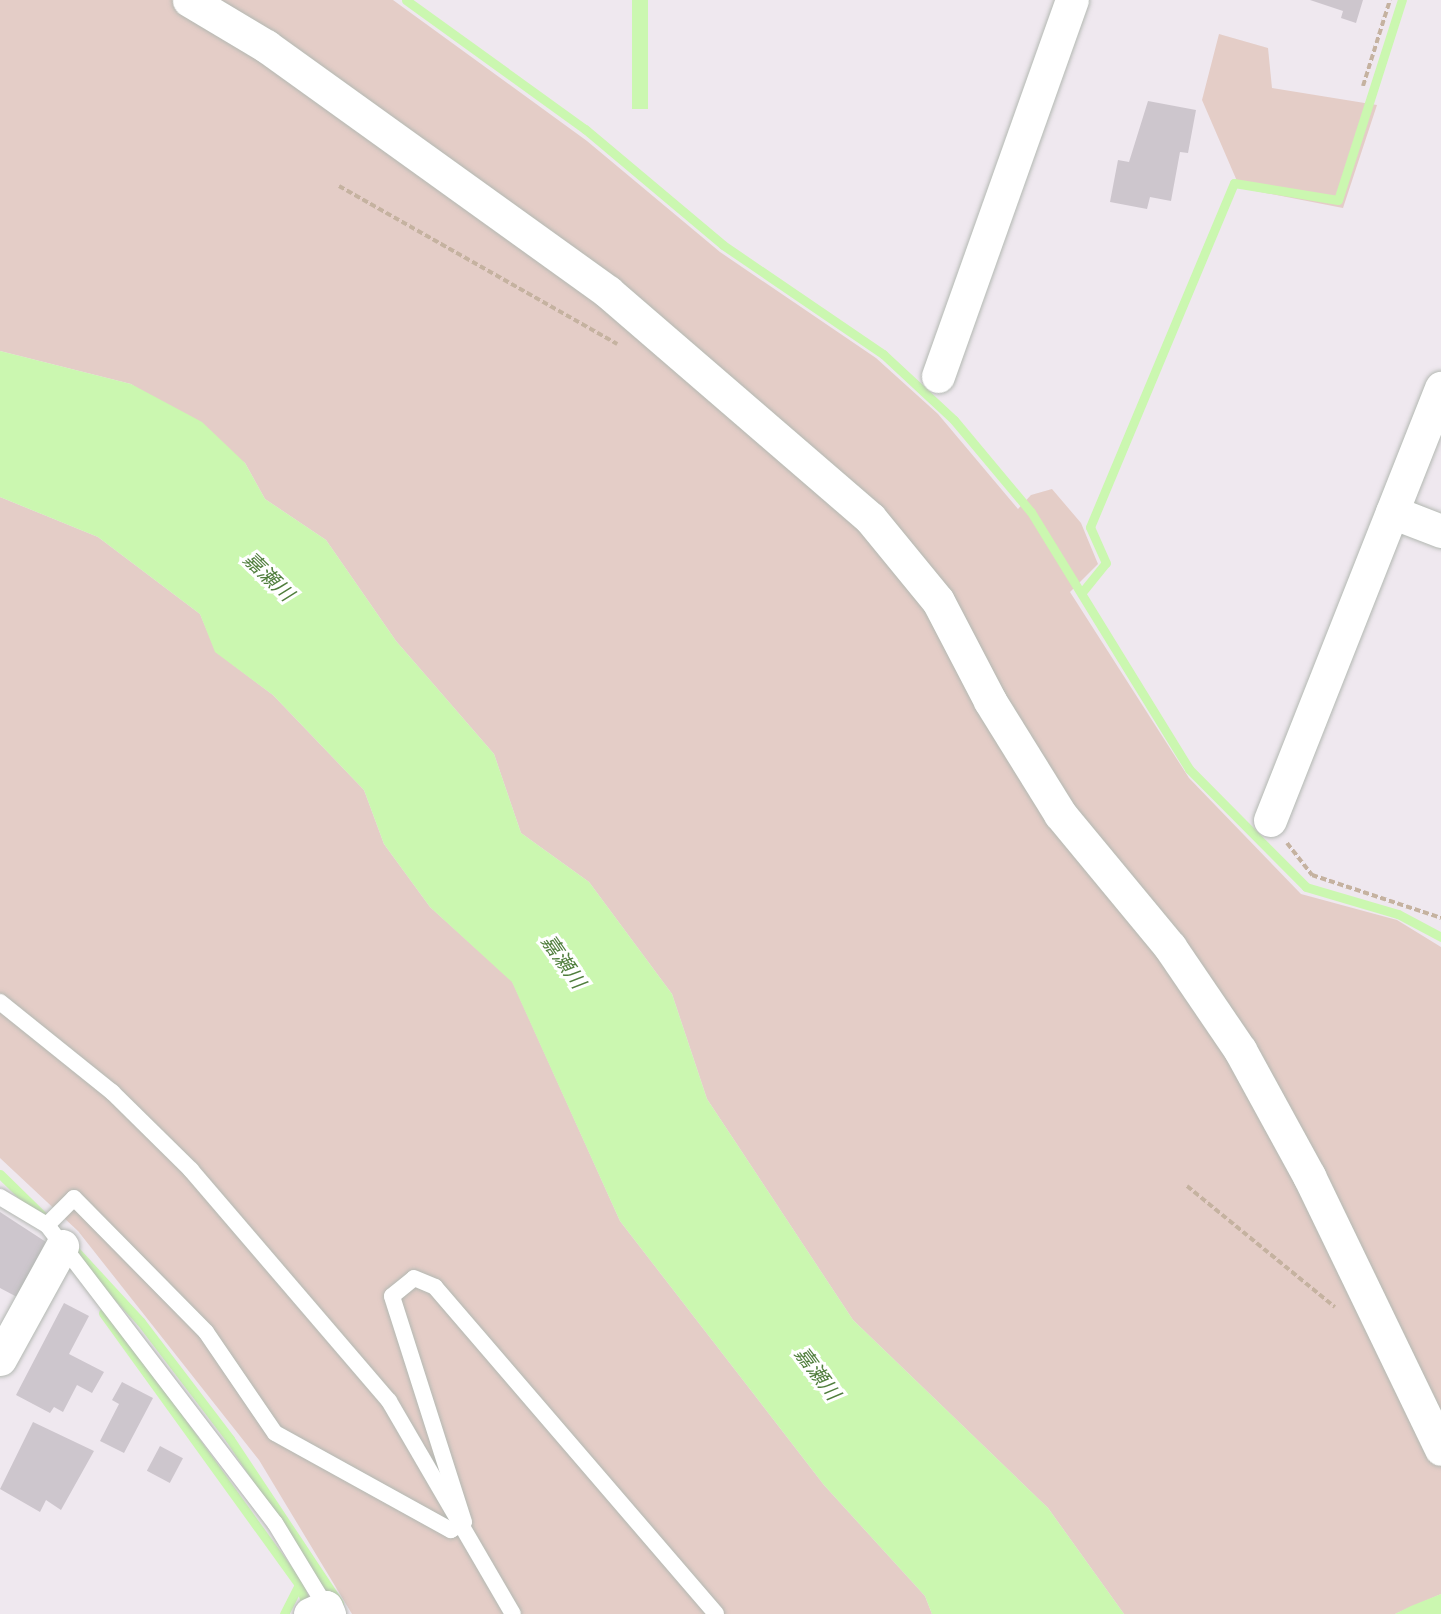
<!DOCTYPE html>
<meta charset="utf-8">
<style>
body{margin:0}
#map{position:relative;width:1441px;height:1614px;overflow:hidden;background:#efe8ef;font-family:"Asap Condensed","Noto Sans JP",sans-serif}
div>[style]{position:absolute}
.green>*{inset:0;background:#e4cdc7}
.water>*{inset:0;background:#cbf7b0;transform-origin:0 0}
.stream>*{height:9px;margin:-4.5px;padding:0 4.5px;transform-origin:4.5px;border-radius:4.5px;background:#cbf7b0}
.building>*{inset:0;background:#cdc6cd;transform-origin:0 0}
.path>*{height:4px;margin-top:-2px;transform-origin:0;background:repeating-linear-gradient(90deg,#c5b2a0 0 6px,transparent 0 9px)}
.roads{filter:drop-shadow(0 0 2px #b3b8b2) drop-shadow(0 0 2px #b3b8b2)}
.lane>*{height:16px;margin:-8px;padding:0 8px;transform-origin:8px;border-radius:8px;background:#fff}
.street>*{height:33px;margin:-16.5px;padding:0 16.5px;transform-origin:16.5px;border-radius:16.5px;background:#fff}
span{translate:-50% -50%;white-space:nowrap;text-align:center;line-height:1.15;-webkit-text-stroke:6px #fff;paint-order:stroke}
.water-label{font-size:20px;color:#507e3d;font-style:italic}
</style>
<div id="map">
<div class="green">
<i style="clip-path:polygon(0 0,393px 0,587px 141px,720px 252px,876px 358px,938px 414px,1018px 509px,1031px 495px,1052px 489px,1081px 523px,1098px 564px,1070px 592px,1189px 778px,1301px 894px,1397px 920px,1441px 947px,1441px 1594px,1395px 1614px,1124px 1614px,1048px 1508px,853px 1320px,707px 1099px,672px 994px,589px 882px,521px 833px,494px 754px,396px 641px,326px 540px,265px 499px,245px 463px,131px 384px,0 351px)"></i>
<i style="clip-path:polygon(1219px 34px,1268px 48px,1272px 88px,1377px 105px,1343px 208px,1240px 188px,1202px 100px)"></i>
<i style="clip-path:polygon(0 497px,98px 537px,200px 614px,216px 652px,273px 695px,364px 790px,384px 844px,430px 907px,512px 981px,620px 1221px,824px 1485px,925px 1596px,932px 1614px,352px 1614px,259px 1460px,78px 1231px,0 1158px)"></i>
</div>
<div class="water">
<i style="left:632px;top:0;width:16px;height:109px"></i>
<i style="clip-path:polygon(0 351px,131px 384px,202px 422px,245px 463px,265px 499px,326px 540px,396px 641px,494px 754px,521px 833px,589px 882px,672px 994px,707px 1099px,853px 1320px,1048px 1508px,1124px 1614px,932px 1614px,925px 1596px,824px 1485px,620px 1221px,512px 982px,430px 907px,384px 844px,364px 790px,273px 695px,215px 652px,200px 614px,98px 537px,0 497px)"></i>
<i style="clip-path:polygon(1441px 1594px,1441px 1614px,1395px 1614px,1411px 1606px)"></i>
</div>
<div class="stream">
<i style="left:406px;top:0;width:221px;rotate:35.8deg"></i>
<i style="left:585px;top:129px;width:180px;rotate:40deg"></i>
<i style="left:723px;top:245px;width:194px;rotate:34.3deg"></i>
<i style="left:883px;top:354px;width:97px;rotate:42.9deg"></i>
<i style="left:954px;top:420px;width:120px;rotate:50.1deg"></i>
<i style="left:1031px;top:512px;width:302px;rotate:58.4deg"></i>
<i style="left:1189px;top:769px;width:166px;rotate:45.2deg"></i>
<i style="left:1306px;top:887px;width:96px;rotate:16.4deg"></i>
<i style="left:1398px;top:914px;width:49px;rotate:28.1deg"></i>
<i style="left:1083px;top:591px;width:36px;rotate:-51deg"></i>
<i style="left:1106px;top:563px;width:39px;rotate:-114deg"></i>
<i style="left:1090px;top:527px;width:373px;rotate:-67.3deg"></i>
<i style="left:1234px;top:183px;width:105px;rotate:9.3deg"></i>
<i style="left:1338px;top:200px;width:210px;rotate:-72.3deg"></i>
<i style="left:0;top:1174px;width:60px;rotate:44.3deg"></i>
<i style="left:73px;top:1248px;width:100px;rotate:47.4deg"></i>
<i style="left:141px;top:1322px;width:147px;rotate:52.7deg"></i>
<i style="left:230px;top:1439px;width:197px;rotate:56.4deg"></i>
<i style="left:103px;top:1313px;width:335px;rotate:54.2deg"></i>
<i style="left:299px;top:1585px;width:26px;rotate:69deg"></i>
<i style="left:284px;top:1614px;width:33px;rotate:-63deg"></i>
</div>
<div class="building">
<i style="clip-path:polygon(1310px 0,1363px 0,1356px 23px,1341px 18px,1343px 11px)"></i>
<i style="clip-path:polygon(1148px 101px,1196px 110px,1188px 153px,1180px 152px,1171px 201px,1150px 197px,1147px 209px,1110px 202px,1118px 160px,1129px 162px)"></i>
<i style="clip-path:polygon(0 1212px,46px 1242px,17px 1297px,0 1288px)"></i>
<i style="clip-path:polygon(64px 1303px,89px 1316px,69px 1354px,104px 1372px,92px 1393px,77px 1385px,63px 1412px,54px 1407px,50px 1413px,16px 1395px)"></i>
<i style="clip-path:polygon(122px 1382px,153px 1398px,124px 1453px,100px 1441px,119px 1404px,112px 1400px)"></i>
<i style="clip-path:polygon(33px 1422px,94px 1451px,61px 1510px,46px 1500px,40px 1512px,0 1489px)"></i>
<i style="left:160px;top:1446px;width:26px;height:28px;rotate:28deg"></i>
</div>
<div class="path">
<i style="left:1363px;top:86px;width:90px;rotate:-72.6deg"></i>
<i style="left:339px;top:186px;width:320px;rotate:29.6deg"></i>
<i style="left:1287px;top:843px;width:41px;rotate:52deg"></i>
<i style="left:1312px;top:875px;width:136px;rotate:18.4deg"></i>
<i style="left:1187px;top:1186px;width:191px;rotate:39.3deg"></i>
</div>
<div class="roads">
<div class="lane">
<i style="left:0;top:1002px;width:144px;rotate:38.8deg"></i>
<i style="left:112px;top:1092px;width:111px;rotate:44.6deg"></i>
<i style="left:191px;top:1170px;width:304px;rotate:49.4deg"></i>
<i style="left:389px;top:1401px;width:246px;rotate:59.8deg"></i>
<i style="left:0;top:1197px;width:55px;rotate:30.8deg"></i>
<i style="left:47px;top:1225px;width:375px;rotate:52.6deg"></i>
<i style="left:275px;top:1523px;width:98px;rotate:58.7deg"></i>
<i style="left:47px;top:1225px;width:38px;rotate:-45deg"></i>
<i style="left:74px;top:1198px;width:188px;rotate:45.4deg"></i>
<i style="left:206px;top:1332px;width:122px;rotate:55.7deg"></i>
<i style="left:275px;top:1433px;width:201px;rotate:28.9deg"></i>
<i style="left:451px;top:1530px;width:15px;rotate:-32deg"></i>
<i style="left:464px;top:1522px;width:237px;rotate:-107.7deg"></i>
<i style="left:392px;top:1296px;width:28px;rotate:-39deg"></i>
<i style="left:414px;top:1278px;width:23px;rotate:23deg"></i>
<i style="left:435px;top:1287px;width:431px;rotate:49.3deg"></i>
</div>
<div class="street">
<i style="left:189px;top:0;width:90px;rotate:30.9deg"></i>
<i style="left:266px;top:46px;width:421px;rotate:35.7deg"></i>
<i style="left:608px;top:292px;width:346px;rotate:40.8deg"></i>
<i style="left:870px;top:518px;width:107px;rotate:50.7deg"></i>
<i style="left:938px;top:601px;width:113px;rotate:62.5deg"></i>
<i style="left:990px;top:701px;width:133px;rotate:58.2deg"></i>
<i style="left:1060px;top:814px;width:173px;rotate:50.4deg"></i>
<i style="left:1170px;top:947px;width:125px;rotate:55.8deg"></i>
<i style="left:1240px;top:1050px;width:144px;rotate:61.3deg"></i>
<i style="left:1309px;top:1176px;width:303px;rotate:64.2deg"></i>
<i style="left:938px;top:376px;width:399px;rotate:-70.4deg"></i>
<i style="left:1392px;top:512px;width:53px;rotate:21.2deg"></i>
<i style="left:1270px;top:820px;width:465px;rotate:-68.4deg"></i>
<i style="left:0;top:1359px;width:129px;rotate:-61.2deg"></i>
<i style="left:310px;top:1614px;width:17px;rotate:-24deg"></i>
<i style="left:326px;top:1607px;width:8px;rotate:67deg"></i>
</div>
</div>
<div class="water-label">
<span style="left:269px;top:576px;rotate:44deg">嘉瀬川</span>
<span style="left:564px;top:961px;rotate:55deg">嘉瀬川</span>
<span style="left:818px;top:1373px;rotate:53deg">嘉瀬川</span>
</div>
</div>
